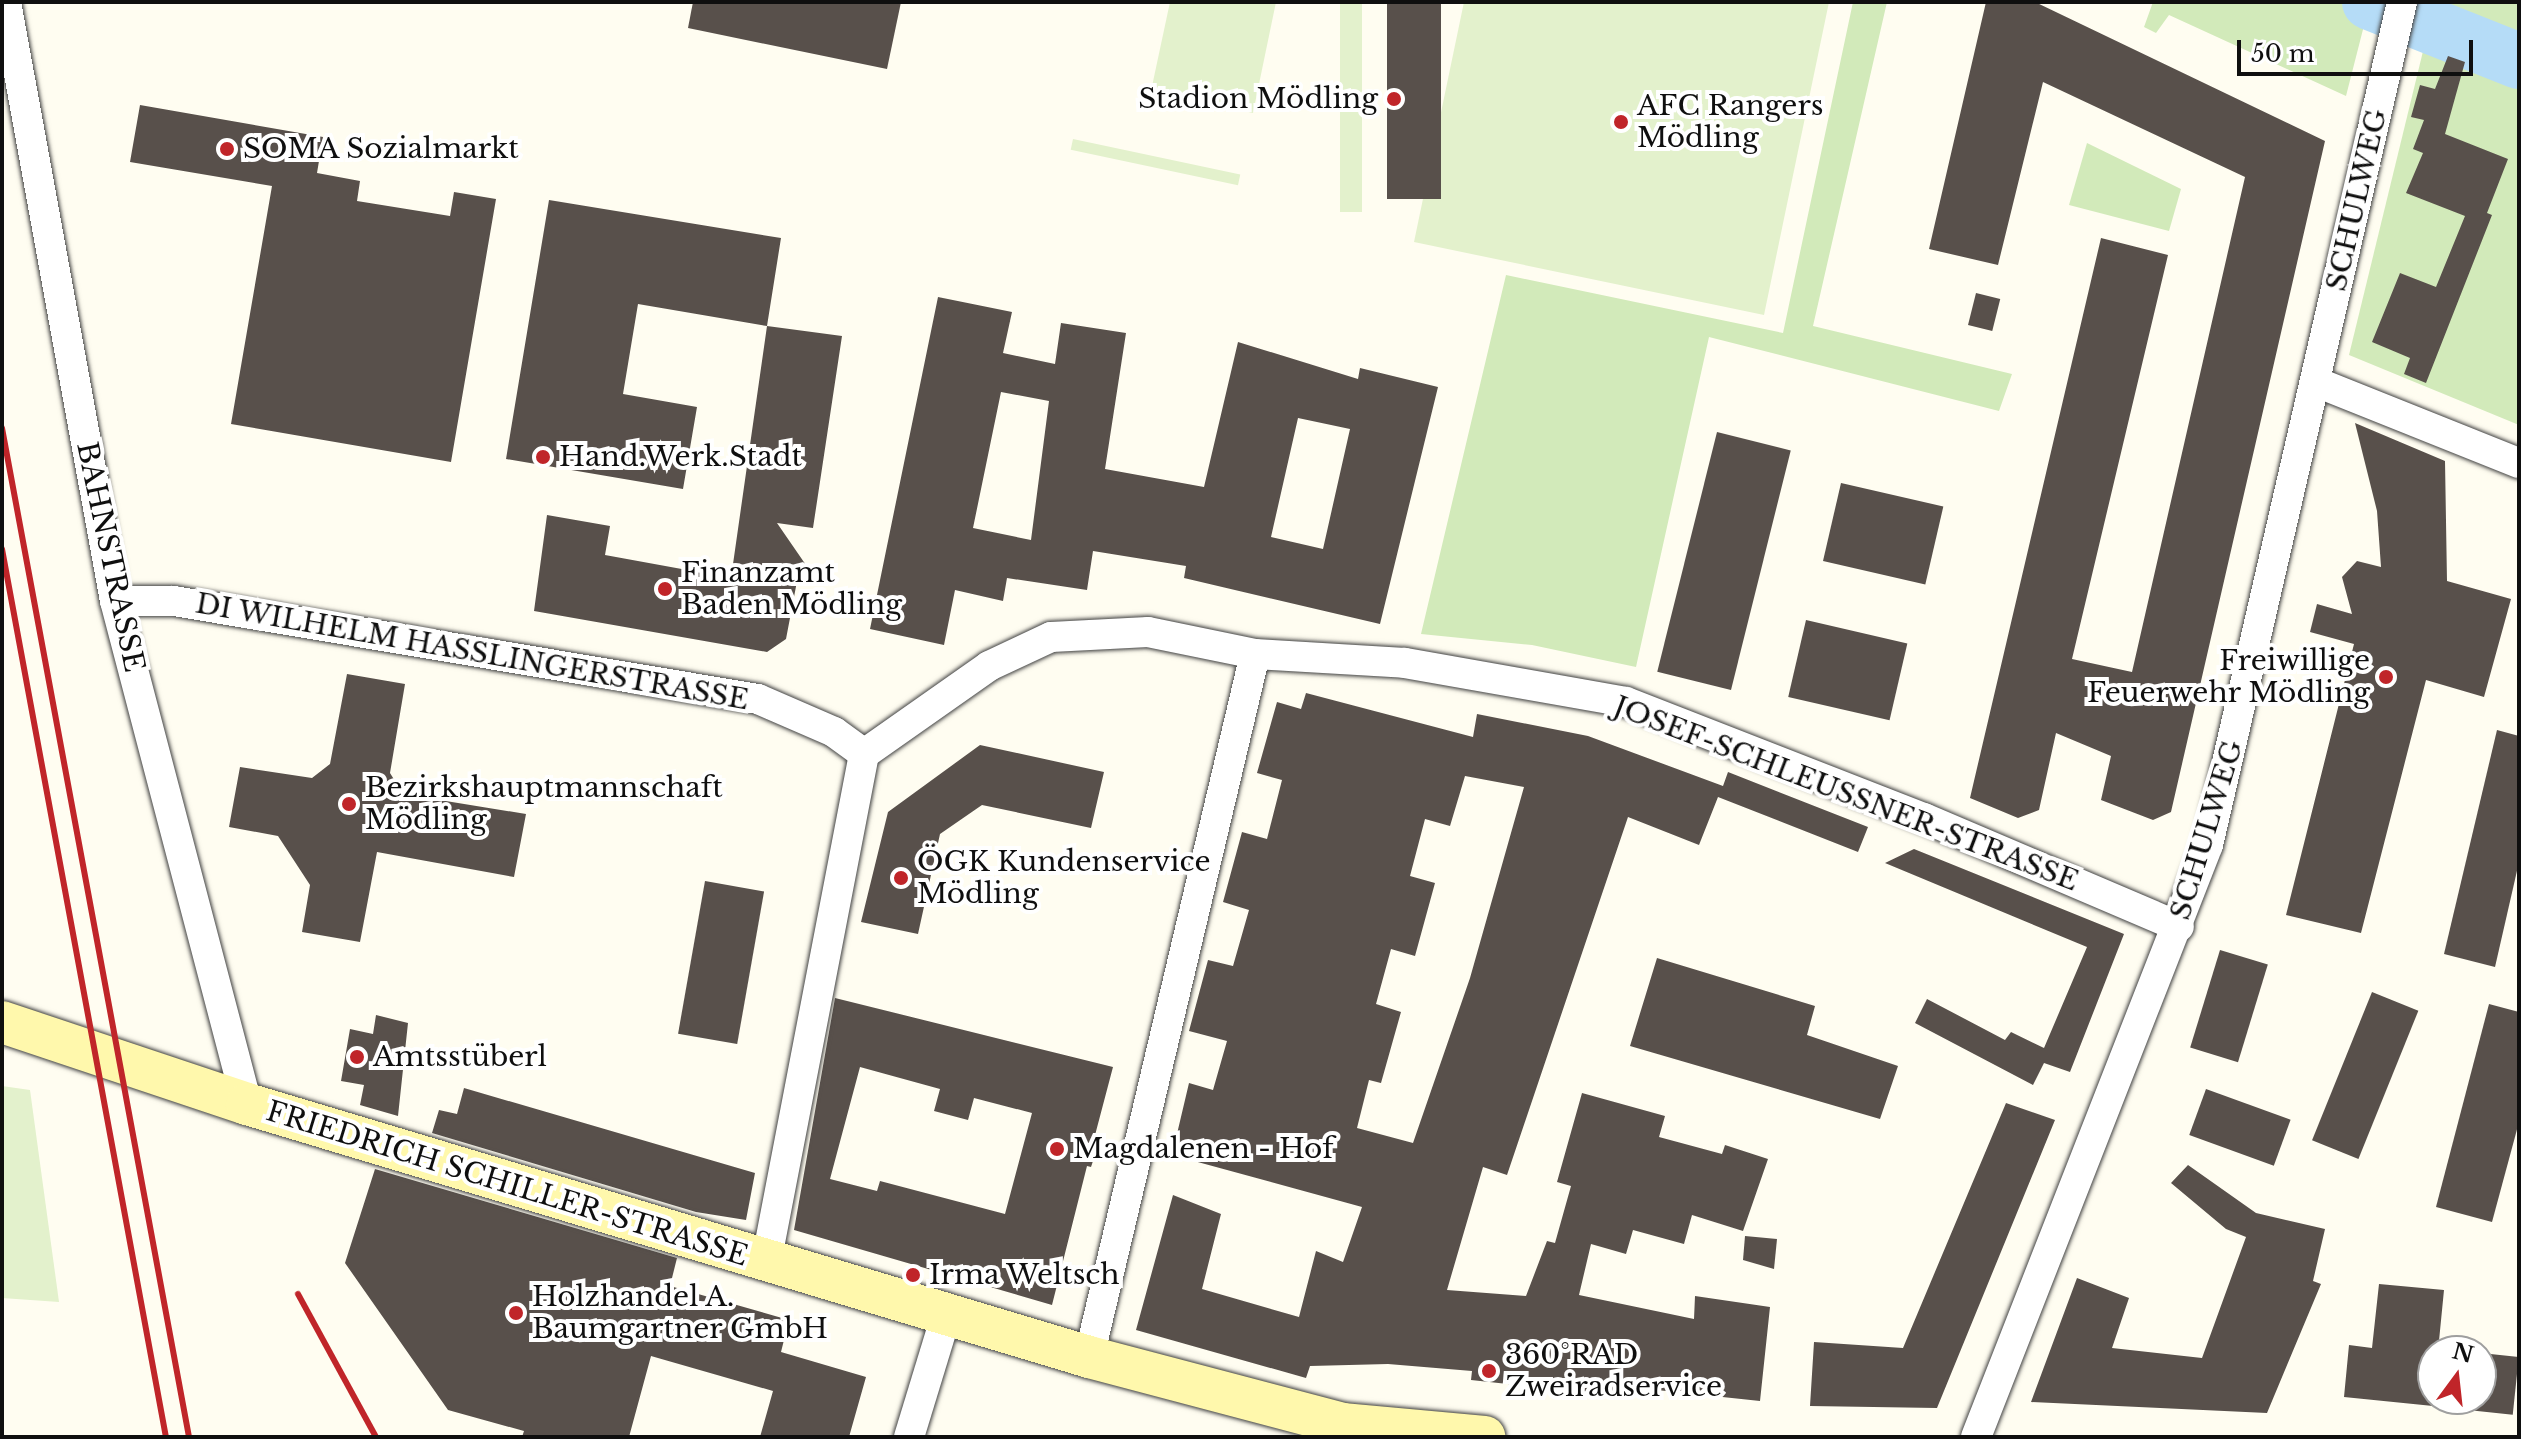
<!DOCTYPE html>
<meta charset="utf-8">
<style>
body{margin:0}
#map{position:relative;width:2521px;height:1439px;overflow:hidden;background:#fffdf1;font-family:"Libre Baskerville",serif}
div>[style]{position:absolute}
.green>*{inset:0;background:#d2eaba}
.pitch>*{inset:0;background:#e3f1cc;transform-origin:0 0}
.river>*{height:56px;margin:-28px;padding:0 28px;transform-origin:28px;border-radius:28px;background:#b5dcf7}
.building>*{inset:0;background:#58504b;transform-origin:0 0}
.roads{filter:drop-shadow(0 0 2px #424242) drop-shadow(0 0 2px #424242)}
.street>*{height:30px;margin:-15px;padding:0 15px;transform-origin:15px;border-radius:15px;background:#fff}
.secondary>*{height:42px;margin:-21px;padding:0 21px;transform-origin:21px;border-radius:21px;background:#fff8ac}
.rail>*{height:6px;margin:-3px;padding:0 3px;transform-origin:3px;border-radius:3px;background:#c02529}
.dots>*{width:22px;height:22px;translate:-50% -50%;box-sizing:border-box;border:4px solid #fff;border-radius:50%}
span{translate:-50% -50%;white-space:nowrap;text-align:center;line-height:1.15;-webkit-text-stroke:8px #fff;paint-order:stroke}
.poi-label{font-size:28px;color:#0f0f0f}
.right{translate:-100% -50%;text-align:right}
.left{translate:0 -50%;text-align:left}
.street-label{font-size:28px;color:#0f0f0f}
.frame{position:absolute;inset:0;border:4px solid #0f0f0f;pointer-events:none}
.north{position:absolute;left:2417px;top:1335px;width:80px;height:80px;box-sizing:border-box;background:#fff;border:2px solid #9f9f9f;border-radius:50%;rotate:15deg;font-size:22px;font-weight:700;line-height:32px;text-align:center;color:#0f0f0f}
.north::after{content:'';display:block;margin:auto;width:28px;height:36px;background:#c02529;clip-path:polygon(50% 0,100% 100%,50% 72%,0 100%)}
.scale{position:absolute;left:2237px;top:40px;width:236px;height:36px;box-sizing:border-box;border:4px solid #0f0f0f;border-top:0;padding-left:10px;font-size:24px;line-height:28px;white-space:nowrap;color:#0f0f0f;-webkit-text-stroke:6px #fff;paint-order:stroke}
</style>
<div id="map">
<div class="green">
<i style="clip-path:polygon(1853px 2px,1887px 2px,1813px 326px,2012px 374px,1999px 411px,1709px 337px,1636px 667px,1532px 645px,1421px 634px,1506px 275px,1783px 333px)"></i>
<i style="clip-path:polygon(2153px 2px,2370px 2px,2346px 96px,2169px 15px,2156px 33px,2144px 27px)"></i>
<i style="clip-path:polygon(2435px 2px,2519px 2px,2519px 425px,2349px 355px)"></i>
<i style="clip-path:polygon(2087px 143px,2181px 189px,2169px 231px,2069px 205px)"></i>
</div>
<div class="pitch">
<i style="clip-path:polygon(1170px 2px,1276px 2px,1253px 113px,1151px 91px)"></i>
<i style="left:1340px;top:2px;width:22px;height:210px"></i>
<i style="clip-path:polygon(1464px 2px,1829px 2px,1764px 315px,1414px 242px)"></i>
<i style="left:1073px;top:139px;width:171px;height:11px;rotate:12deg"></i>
<i style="clip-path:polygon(2px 1086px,30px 1090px,59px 1302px,2px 1298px)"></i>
</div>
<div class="river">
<i style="left:2370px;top:2px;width:160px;rotate:21.6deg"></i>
</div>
<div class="building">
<i style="clip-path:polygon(693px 2px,901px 2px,887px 69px,688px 28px)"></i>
<i style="left:1387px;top:2px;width:54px;height:197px"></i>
<i style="clip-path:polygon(1986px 2px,2035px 2px,2325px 141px,2171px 812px,2153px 820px,2101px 800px,2111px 756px,2056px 733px,2039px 810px,2018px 818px,1970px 798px,2101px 238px,2168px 255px,2072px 659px,2132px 672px,2245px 177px,2043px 82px,1998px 265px,1929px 249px)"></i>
<i style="clip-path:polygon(2448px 56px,2465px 62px,2445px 134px,2508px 159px,2487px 213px,2492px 215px,2426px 383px,2404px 374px,2410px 358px,2372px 342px,2400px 273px,2436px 287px,2465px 216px,2406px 193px,2423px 153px,2413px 149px,2424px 120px,2411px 117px,2420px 85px,2435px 89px)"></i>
<i style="clip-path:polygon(140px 105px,323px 137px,317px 173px,360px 181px,357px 201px,450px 216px,454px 192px,496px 199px,451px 462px,231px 424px,272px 186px,130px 162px)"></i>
<i style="clip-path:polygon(549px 200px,781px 238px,767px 326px,638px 304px,623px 394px,697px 407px,683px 489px,506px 459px)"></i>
<i style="left:1976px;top:293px;width:25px;height:33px;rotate:14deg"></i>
<i style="clip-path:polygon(evenodd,938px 297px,1012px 312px,1003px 353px,1055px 364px,1061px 323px,1126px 333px,1105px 469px,1204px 487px,1238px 342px,1358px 379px,1360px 368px,1438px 387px,1380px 624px,1184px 578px,1186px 566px,1093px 551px,1087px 590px,1007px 578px,1003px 601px,955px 590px,944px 645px,870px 629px,938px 297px,1001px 392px,1049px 401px,1031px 540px,973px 528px,1001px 392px,938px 297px,1298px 418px,1350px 429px,1323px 549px,1271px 537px,1298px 418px)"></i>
<i style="clip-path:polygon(767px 326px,842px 336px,813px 528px,777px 523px,808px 568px,798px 576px,786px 639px,767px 652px,534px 611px,547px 515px,610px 526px,605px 555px,731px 578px)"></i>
<i style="clip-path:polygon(2355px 423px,2445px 461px,2447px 581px,2511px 599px,2484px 697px,2426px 680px,2361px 933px,2286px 915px,2354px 644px,2310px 632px,2317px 604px,2352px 614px,2342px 577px,2357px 561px,2381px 567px,2377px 511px)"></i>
<i style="left:1717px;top:432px;width:76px;height:247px;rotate:14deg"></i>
<i style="left:1841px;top:483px;width:105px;height:80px;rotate:13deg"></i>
<i style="left:1806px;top:620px;width:104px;height:79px;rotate:13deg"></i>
<i style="clip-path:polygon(347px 674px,405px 684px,390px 773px,403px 794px,526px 814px,514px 877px,377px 852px,360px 942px,302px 932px,310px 885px,278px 836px,229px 827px,240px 767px,312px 778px,330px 764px)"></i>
<i style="clip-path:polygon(evenodd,1306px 693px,1473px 737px,1477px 714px,1588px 736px,1723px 786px,1728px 772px,1868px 827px,1858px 852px,1718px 797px,1699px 845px,1628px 817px,1507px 1175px,1483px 1167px,1447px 1290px,1526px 1296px,1547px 1241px,1555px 1243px,1571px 1186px,1557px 1182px,1582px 1093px,1665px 1116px,1659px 1137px,1722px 1154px,1725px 1145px,1768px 1159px,1743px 1231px,1692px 1215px,1684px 1244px,1633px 1230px,1626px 1254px,1591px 1244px,1579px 1295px,1694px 1319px,1695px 1296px,1770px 1307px,1760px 1401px,1638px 1388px,1636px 1395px,1581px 1392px,1471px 1380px,1472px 1371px,1388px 1364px,1310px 1366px,1306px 1378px,1136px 1330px,1173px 1195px,1221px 1214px,1202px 1289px,1299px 1317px,1316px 1251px,1343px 1262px,1362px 1207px,1172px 1155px,1189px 1083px,1213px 1090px,1227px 1041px,1189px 1031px,1208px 960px,1233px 966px,1249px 910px,1223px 902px,1242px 832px,1267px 839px,1282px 780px,1257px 773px,1277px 702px,1301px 709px,1306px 693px,1465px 776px,1524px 787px,1470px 978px,1413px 1143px,1357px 1128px,1369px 1080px,1381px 1083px,1401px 1012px,1376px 1004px,1391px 949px,1415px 956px,1435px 883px,1410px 876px,1425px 819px,1450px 826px,1465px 776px)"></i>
<i style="clip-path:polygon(2497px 730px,2519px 736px,2519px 862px,2495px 967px,2444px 954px)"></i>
<i style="clip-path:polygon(980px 745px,1104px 772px,1091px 828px,982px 805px,940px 834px,918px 934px,861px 922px,888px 812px)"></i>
<i style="clip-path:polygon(1914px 849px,2124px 934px,2070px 1072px,2044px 1063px,2033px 1085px,1915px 1023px,1927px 999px,2005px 1040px,2011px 1032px,2044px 1048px,2087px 947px,1885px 863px)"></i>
<i style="left:705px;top:881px;width:60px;height:155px;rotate:10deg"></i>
<i style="left:2220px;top:950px;width:50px;height:102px;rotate:17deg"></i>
<i style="clip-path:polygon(1657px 958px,1815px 1006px,1807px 1035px,1898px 1066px,1880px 1119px,1630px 1046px)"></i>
<i style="left:2372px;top:992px;width:50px;height:160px;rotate:22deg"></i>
<i style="clip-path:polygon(evenodd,835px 998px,1113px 1067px,1094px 1139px,1100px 1140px,1091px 1167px,1087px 1166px,1052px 1305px,794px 1230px,835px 998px,860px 1067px,940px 1089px,934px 1111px,968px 1120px,974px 1098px,1032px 1113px,1005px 1214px,880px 1181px,877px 1191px,830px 1179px,860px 1067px)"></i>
<i style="clip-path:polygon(2489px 1004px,2519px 1012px,2519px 1122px,2492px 1222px,2436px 1207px)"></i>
<i style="clip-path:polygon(376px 1015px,408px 1023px,398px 1116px,360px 1105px,364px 1085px,341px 1081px,350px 1029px,373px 1034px)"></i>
<i style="clip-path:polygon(464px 1088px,755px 1173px,746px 1220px,696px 1212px,432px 1133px,439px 1110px,457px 1114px)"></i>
<i style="left:2206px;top:1089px;width:90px;height:49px;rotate:20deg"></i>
<i style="clip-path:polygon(2006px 1103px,2055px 1120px,1937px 1408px,1810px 1406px,1814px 1342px,1903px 1348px)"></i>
<i style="clip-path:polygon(2188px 1165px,2256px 1213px,2325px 1229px,2313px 1281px,2321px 1284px,2267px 1413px,2031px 1402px,2077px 1278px,2129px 1298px,2112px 1348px,2202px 1358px,2246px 1237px,2226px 1229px,2171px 1183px)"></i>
<i style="clip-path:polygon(375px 1169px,677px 1258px,670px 1286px,789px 1320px,781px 1352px,866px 1377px,849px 1437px,760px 1437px,773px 1391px,651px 1356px,629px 1437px,522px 1437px,524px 1431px,448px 1410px,345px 1263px)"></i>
<i style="clip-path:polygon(1745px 1236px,1777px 1239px,1774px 1269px,1743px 1260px)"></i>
<i style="clip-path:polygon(2379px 1284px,2444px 1290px,2438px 1351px,2433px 1351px,2433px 1406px,2344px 1397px,2349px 1345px,2372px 1348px)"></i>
<i style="left:2481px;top:1353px;width:38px;height:58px;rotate:6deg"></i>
</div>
<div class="roads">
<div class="street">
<i style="left:6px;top:2px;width:609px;rotate:79.69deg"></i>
<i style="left:115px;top:601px;width:520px;rotate:75.3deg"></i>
<i style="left:2316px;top:382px;width:219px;rotate:21.8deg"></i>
<i style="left:115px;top:601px;width:59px"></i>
<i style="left:174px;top:601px;width:592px;rotate:9.53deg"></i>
<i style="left:758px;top:699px;width:83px;rotate:23.5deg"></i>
<i style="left:834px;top:732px;width:37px;rotate:36deg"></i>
<i style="left:766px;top:1263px;width:518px;rotate:-79.1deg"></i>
<i style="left:864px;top:754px;width:153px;rotate:-35.1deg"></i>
<i style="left:989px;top:666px;width:68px;rotate:-25.1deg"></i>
<i style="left:1051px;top:637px;width:97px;rotate:-3deg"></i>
<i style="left:1148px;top:632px;width:109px;rotate:11.6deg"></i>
<i style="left:1255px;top:654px;width:150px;rotate:3.4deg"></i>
<i style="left:1405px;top:663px;width:224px;rotate:10deg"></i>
<i style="left:1626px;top:702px;width:320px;rotate:21.3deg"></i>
<i style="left:1924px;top:818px;width:277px;rotate:23.1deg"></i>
<i style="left:1089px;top:1357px;width:722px;rotate:-76.71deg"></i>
<i style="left:909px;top:1437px;width:127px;rotate:-73deg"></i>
<i style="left:1976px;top:1437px;width:636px;rotate:-68.6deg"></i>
<i style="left:2208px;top:845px;width:865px;rotate:-77.04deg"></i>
</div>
<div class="secondary">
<i style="left:2px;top:1022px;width:258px;rotate:18.5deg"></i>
<i style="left:247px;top:1104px;width:879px;rotate:16.72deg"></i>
<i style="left:1089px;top:1357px;width:262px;rotate:14.8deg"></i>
<i style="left:1342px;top:1424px;width:143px;rotate:5.2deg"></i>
</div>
</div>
<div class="rail">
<i style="left:2px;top:428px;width:1026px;rotate:79.5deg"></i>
<i style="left:2px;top:549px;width:903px;rotate:79.54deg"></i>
<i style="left:298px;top:1294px;width:163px;rotate:61.4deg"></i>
</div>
<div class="dots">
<i style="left:1394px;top:99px;background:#c02529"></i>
<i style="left:1621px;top:122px;background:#c02529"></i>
<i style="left:227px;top:149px;background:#c02529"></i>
<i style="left:543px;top:457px;background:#c02529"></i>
<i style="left:665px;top:589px;background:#c02529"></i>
<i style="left:2386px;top:677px;background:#c02529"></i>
<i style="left:349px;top:804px;background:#c02529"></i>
<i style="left:901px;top:878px;background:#c02529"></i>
<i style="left:357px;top:1057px;background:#c02529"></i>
<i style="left:1057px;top:1149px;background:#c02529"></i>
<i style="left:913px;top:1275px;background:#c02529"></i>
<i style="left:516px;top:1313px;background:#c02529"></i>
<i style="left:1489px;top:1371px;background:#c02529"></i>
</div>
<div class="poi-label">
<span class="right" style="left:1378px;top:99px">Stadion Mödling</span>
<span class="left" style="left:1637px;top:122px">AFC Rangers<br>Mödling</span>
<span class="left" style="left:243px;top:149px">SOMA Sozialmarkt</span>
<span class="left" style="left:559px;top:457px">Hand.Werk.Stadt</span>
<span class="left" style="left:681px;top:589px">Finanzamt<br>Baden Mödling</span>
<span class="right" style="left:2370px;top:677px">Freiwillige<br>Feuerwehr Mödling</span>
<span class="left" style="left:365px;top:804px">Bezirkshauptmannschaft<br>Mödling</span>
<span class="left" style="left:917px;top:878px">ÖGK Kundenservice<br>Mödling</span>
<span class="left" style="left:373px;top:1057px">Amtsstüberl</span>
<span class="left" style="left:1073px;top:1149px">Magdalenen - Hof</span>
<span class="left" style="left:929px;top:1275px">Irma Weltsch</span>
<span class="left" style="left:532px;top:1313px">Holzhandel A.<br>Baumgartner GmbH</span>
<span class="left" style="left:1505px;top:1371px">360°RAD<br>Zweiradservice</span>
</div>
<div class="street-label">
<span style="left:2357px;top:200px;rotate:-77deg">SCHULWEG</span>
<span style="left:110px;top:557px;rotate:78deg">BAHNSTRASSE</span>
<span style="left:472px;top:652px;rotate:10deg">DI WILHELM HASSLINGERSTRASSE</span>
<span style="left:1846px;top:794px;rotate:21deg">JOSEF-SCHLEUSSNER-STRASSE</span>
<span style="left:2207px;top:830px;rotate:-73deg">SCHULWEG</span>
<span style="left:507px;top:1184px;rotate:17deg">FRIEDRICH SCHILLER-STRASSE</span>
</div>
<div class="frame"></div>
<div class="north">N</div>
<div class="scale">50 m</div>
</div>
